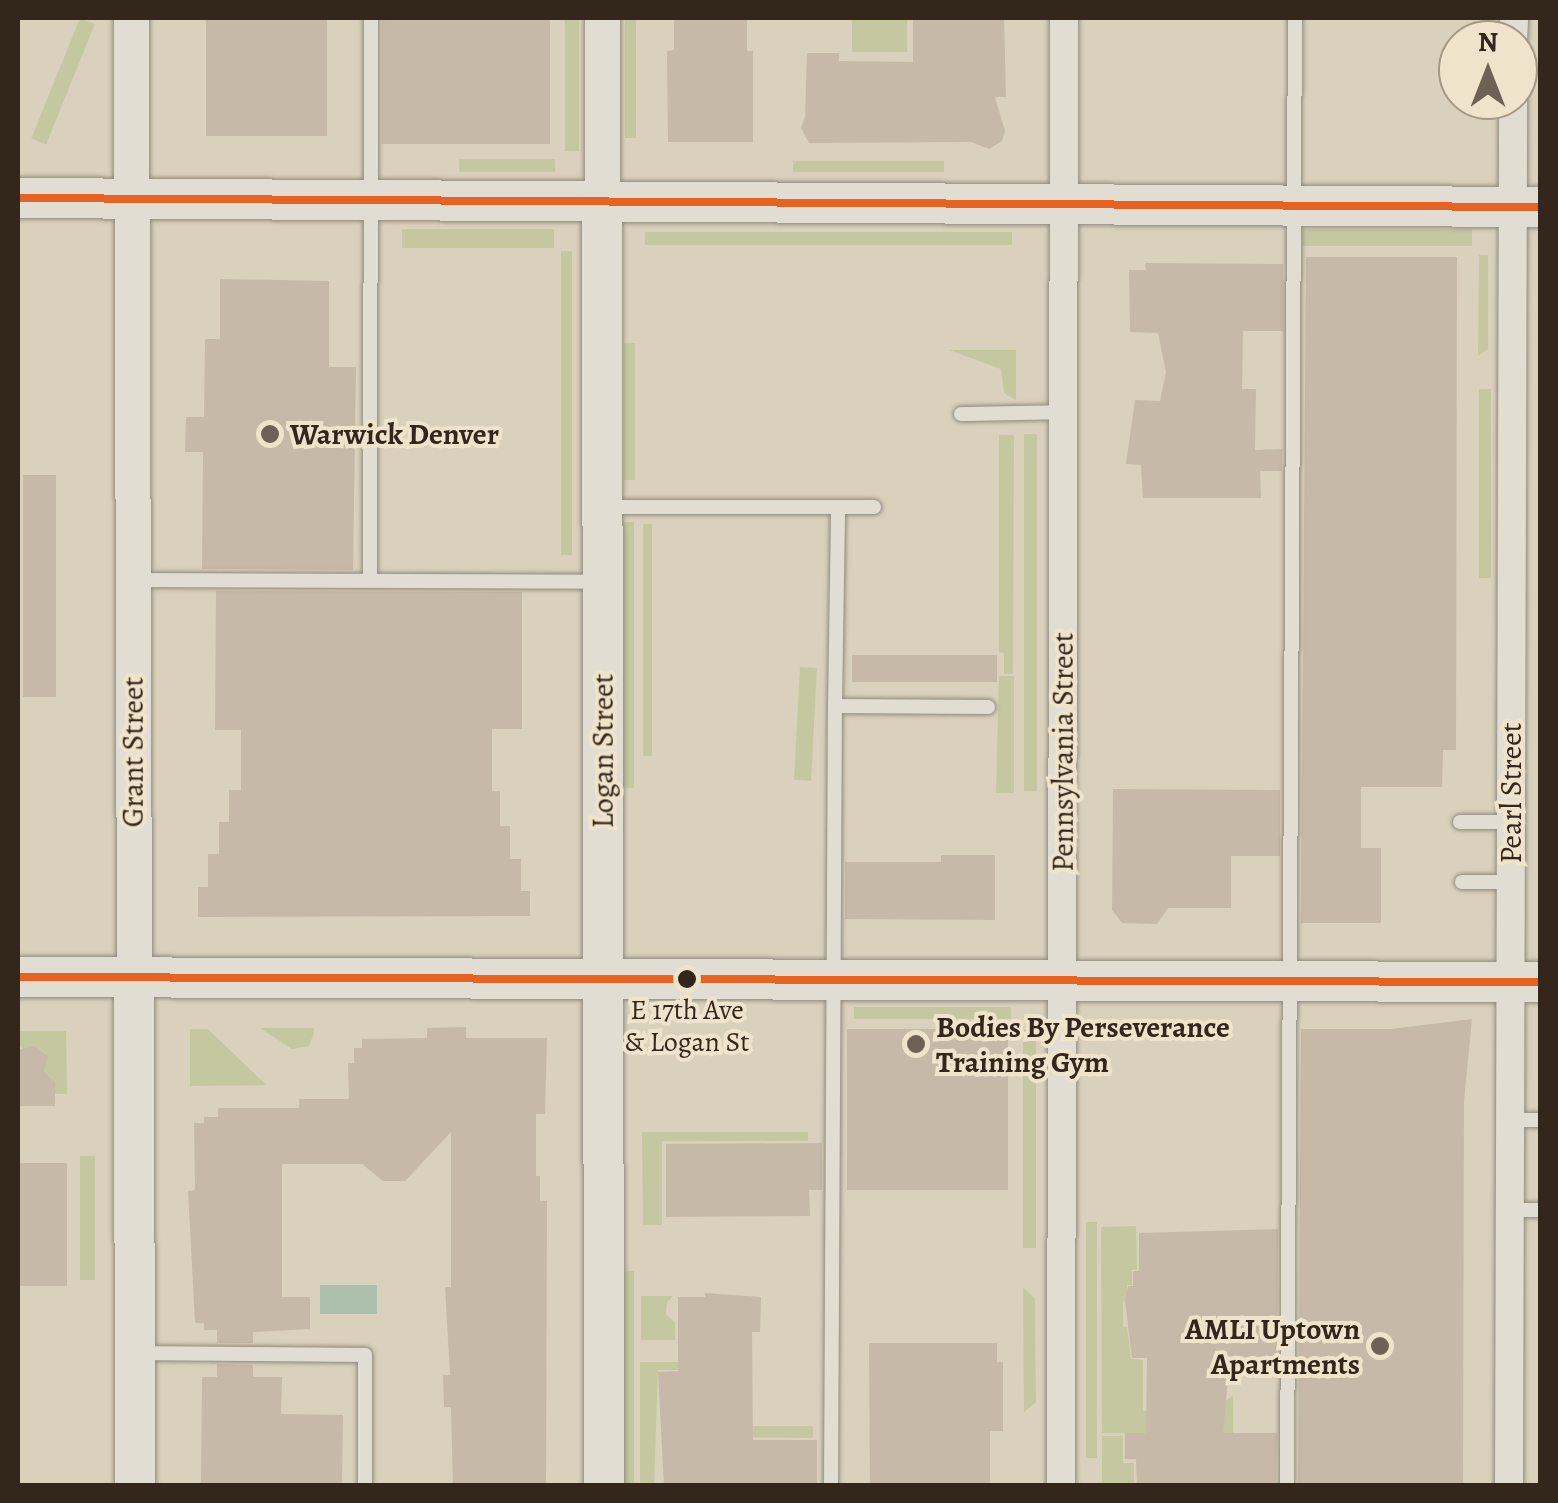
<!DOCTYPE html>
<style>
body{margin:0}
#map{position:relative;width:1558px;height:1503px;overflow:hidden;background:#d9d1bc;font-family:Alegreya,serif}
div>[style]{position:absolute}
.green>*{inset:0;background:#c5c7a1;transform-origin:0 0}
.water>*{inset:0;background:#abc1ac;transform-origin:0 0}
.building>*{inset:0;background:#c7b9a7;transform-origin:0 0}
.roads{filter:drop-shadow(0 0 2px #908a7d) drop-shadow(0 0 2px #908a7d)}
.service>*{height:14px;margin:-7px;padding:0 7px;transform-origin:7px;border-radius:7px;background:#e2ddd3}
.minor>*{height:28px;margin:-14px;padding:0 14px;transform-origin:14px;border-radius:14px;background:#e2ddd3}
.tertiary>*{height:35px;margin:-17.5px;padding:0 17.5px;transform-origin:17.5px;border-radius:17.5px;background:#e2ddd3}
.secondary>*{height:40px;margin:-20px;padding:0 20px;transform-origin:20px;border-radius:20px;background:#e2ddd3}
.bus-1>*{height:8px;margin:-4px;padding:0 4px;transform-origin:4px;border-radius:4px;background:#e86222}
.dots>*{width:28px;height:28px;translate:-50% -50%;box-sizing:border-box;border:5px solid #efe4cb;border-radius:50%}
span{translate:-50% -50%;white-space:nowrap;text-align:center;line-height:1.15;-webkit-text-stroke:8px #efe4cb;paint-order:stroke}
.bus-label{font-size:28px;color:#33261a}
.poi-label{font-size:30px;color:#33261a;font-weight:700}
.left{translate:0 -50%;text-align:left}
.right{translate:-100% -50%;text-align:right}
.street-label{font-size:30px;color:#33261a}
.frame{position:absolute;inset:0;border:20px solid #33261a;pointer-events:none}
.north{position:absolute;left:1438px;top:20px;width:100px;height:100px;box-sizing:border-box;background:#efe4cb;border:2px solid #a49884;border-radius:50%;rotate:0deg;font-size:28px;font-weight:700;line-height:40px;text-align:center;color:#33261a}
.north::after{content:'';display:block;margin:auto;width:35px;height:45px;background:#6d6253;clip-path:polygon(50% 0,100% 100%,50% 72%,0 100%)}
</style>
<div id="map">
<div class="green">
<i style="left:80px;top:18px;width:16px;height:130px;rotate:22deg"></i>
<i style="left:565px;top:18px;width:14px;height:133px"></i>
<i style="left:625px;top:18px;width:11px;height:120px"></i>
<i style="left:852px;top:18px;width:55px;height:34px"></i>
<i style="left:459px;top:159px;width:96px;height:13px"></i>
<i style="left:944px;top:161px;width:11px;height:151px;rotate:90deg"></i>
<i style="left:402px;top:229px;width:152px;height:19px"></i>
<i style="left:1302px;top:229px;width:170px;height:17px"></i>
<i style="left:645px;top:232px;width:367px;height:13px"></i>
<i style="left:561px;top:251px;width:11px;height:304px"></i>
<i style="clip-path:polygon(1479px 255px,1488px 255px,1488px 349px,1478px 356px)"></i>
<i style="left:624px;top:343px;width:11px;height:137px"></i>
<i style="clip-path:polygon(949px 350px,1016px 350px,1016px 400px,1004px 393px,1001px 369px)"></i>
<i style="left:1479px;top:389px;width:12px;height:189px"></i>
<i style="left:1024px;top:434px;width:13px;height:357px"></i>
<i style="clip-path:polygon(999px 435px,1014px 435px,1013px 674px,1004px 674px,1004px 653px,999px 652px)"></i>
<i style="left:634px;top:522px;width:266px;height:14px;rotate:90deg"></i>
<i style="left:643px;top:524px;width:9px;height:232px"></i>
<i style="left:800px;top:667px;width:17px;height:113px;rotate:3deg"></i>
<i style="clip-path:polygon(999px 676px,1014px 676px,1014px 793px,996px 793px)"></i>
<i style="left:854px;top:1007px;width:157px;height:12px"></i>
<i style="clip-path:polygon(260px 1028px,314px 1028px,314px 1033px,309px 1046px,292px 1049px)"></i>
<i style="clip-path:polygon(190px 1029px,208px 1029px,266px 1085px,190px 1086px)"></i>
<i style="left:1023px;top:1030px;width:13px;height:218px"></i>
<i style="clip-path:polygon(18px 1031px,66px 1031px,67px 1094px,55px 1094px,55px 1082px,42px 1069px,46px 1054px,35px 1046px,25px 1051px,18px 1044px)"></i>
<i style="clip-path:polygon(642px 1132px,808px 1132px,808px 1141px,662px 1141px,662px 1225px,643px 1225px)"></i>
<i style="left:80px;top:1156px;width:15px;height:124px"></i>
<i style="left:1086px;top:1222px;width:11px;height:236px"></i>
<i style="clip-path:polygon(1136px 1226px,1137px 1270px,1132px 1270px,1132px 1285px,1127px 1285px,1127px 1300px,1123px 1301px,1123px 1326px,1127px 1327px,1131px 1359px,1143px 1360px,1143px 1411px,1224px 1410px,1225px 1401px,1233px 1396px,1233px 1433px,1102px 1433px,1101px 1227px)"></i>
<i style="left:619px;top:1271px;width:15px;height:215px"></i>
<i style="clip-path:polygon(1023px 1287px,1035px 1299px,1036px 1402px,1024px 1412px)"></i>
<i style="clip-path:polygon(641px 1296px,673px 1296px,667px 1302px,666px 1314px,675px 1323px,675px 1340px,641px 1340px)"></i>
<i style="clip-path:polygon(640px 1362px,703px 1362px,703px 1370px,658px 1370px,654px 1485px,640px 1485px)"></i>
<i style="clip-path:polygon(722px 1426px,813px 1426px,813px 1438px,690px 1437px)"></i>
<i style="clip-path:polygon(1102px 1436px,1123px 1436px,1123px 1463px,1134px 1463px,1134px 1485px,1102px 1485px)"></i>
</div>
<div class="water">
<i style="left:320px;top:1285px;width:57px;height:29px"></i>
</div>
<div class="building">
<i style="left:206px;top:18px;width:121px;height:118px"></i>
<i style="left:382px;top:18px;width:168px;height:126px"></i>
<i style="clip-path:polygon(674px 18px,747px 18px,747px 51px,753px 51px,753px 142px,668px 142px,667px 51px,674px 50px)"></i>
<i style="clip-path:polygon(913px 18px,1004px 18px,1006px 97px,995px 97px,1005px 131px,1002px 141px,989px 149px,971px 142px,809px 143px,801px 128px,805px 117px,807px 53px,839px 53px,839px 61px,913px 62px)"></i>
<i style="clip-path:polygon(1306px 257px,1457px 257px,1456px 750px,1443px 750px,1442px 787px,1361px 787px,1361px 848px,1381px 848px,1381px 923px,1301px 923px)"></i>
<i style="clip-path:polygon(1145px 263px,1283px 264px,1283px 331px,1243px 331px,1242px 389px,1256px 389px,1255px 450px,1282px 449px,1282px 471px,1260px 471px,1261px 498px,1143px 498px,1141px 465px,1126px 464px,1135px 400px,1160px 401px,1166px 372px,1158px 333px,1130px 332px,1129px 270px,1146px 270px)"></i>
<i style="clip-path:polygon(220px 279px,329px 281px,329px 367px,356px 367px,353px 570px,202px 569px,203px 452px,185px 452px,186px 417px,204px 417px,205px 339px,220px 339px)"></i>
<i style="left:23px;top:475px;width:33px;height:222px"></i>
<i style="clip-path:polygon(216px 591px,522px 592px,522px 729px,492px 729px,492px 791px,500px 791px,500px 826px,510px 826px,510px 859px,521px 859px,521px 891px,530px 891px,530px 916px,198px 917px,198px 887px,208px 887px,208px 854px,219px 854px,219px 822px,229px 822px,229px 790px,241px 790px,241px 730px,215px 730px)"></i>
<i style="left:852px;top:655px;width:145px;height:27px"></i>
<i style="clip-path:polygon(1113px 789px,1280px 790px,1280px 856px,1231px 856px,1231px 908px,1168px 908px,1157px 924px,1122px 923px,1112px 910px)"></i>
<i style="clip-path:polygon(941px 855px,995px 855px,995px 920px,845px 919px,845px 862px,941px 862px)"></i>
<i style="clip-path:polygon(1472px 1019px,1464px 1101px,1463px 1486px,1298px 1486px,1301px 1029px,1391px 1029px)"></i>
<i style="clip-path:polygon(466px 1027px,466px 1038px,547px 1038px,545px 1114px,536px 1114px,536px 1176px,540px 1176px,540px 1201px,547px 1201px,546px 1484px,453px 1486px,451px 1407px,444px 1407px,443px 1375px,450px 1375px,445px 1287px,451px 1287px,451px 1132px,405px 1181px,383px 1181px,362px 1164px,282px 1164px,282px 1297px,310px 1297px,310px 1329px,253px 1332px,253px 1343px,217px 1343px,217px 1330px,204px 1330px,204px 1323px,195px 1323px,188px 1191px,195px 1190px,194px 1123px,204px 1123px,204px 1117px,218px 1117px,218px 1108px,299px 1108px,299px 1099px,349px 1099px,348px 1063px,354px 1063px,354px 1048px,362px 1048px,362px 1039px,427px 1038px,427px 1028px)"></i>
<i style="left:847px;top:1029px;width:161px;height:161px"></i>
<i style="clip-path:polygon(35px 1046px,48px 1056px,44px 1071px,55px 1082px,55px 1106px,18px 1106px,18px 1050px)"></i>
<i style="clip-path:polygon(822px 1143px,822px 1190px,809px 1190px,810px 1216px,666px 1217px,666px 1144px)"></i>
<i style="left:18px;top:1163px;width:49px;height:123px"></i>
<i style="clip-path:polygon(1278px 1229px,1277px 1357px,1230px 1357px,1223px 1433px,1277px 1433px,1276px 1486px,1137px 1486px,1136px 1459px,1125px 1459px,1125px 1433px,1146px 1433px,1147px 1358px,1132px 1358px,1125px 1301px,1128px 1286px,1133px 1286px,1133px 1271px,1139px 1271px,1139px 1233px)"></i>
<i style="clip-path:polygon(705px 1293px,761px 1297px,760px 1332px,752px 1332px,753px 1440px,817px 1440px,817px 1486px,664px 1486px,658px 1372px,678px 1371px,678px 1297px,705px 1297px)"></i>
<i style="clip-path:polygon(869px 1343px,997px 1343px,997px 1362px,1003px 1362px,1003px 1431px,990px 1431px,990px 1486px,870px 1486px)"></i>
<i style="clip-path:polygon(217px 1364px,253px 1365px,253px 1377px,282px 1377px,281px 1414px,343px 1415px,342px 1484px,201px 1483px,202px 1377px,217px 1377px)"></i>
</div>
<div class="roads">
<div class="service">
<i style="left:961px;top:414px;width:102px;rotate:-1.1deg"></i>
<i style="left:603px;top:507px;width:271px"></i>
<i style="left:133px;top:580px;width:469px;rotate:0.2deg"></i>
<i style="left:370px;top:580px;width:562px;rotate:-89.9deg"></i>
<i style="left:835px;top:706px;width:199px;rotate:-89.1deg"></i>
<i style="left:1460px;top:822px;width:51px"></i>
<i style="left:1462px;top:882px;width:49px"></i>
<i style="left:1509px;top:1120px;width:31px"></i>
<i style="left:1509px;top:1210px;width:31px"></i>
<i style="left:136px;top:1353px;width:229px;rotate:0.5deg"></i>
<i style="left:365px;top:1355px;width:131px;rotate:90deg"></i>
<i style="left:831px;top:1486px;width:780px;rotate:-89.71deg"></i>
<i style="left:835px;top:706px;width:153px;rotate:0.4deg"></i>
<i style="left:1287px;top:1486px;width:1468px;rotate:-89.69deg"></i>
</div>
<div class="minor">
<i style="left:1513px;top:40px;width:22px;rotate:-87deg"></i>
<i style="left:1061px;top:1486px;width:1468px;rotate:-89.88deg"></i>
<i style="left:1509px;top:1486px;width:1386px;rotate:-89.83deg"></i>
</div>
<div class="tertiary">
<i style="left:131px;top:18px;width:960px;rotate:89.82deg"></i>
<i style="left:602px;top:18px;width:183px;rotate:90deg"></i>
</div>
<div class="secondary">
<i style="left:18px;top:198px;width:1522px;rotate:0.34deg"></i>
<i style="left:602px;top:201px;width:1285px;rotate:89.91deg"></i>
<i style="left:18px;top:977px;width:1522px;rotate:0.19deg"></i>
<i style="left:134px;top:978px;width:508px;rotate:89.89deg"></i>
</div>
</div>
<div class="bus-1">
<i style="left:18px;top:198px;width:1522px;rotate:0.34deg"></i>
<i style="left:18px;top:977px;width:1522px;rotate:0.19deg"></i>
</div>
<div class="dots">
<i style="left:270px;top:434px;background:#6d6253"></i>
<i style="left:687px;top:979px;background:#33261a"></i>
<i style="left:916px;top:1044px;background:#6d6253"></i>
<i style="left:1380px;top:1346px;background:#6d6253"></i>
</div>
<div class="bus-label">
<span style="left:687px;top:1026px">E 17th Ave<br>&amp; Logan St</span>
</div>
<div class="poi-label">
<span class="left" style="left:290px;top:434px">Warwick Denver</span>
<span class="left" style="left:936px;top:1044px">Bodies By Perseverance<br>Training Gym</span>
<span class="right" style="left:1360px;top:1346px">AMLI Uptown<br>Apartments</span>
</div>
<div class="street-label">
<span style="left:603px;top:751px;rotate:-90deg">Logan Street</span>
<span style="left:133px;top:752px;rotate:-90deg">Grant Street</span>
<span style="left:1063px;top:752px;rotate:-90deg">Pennsylvania Street</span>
<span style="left:1511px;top:793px;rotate:-90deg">Pearl Street</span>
</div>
<div class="frame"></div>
<div class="north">N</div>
</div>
